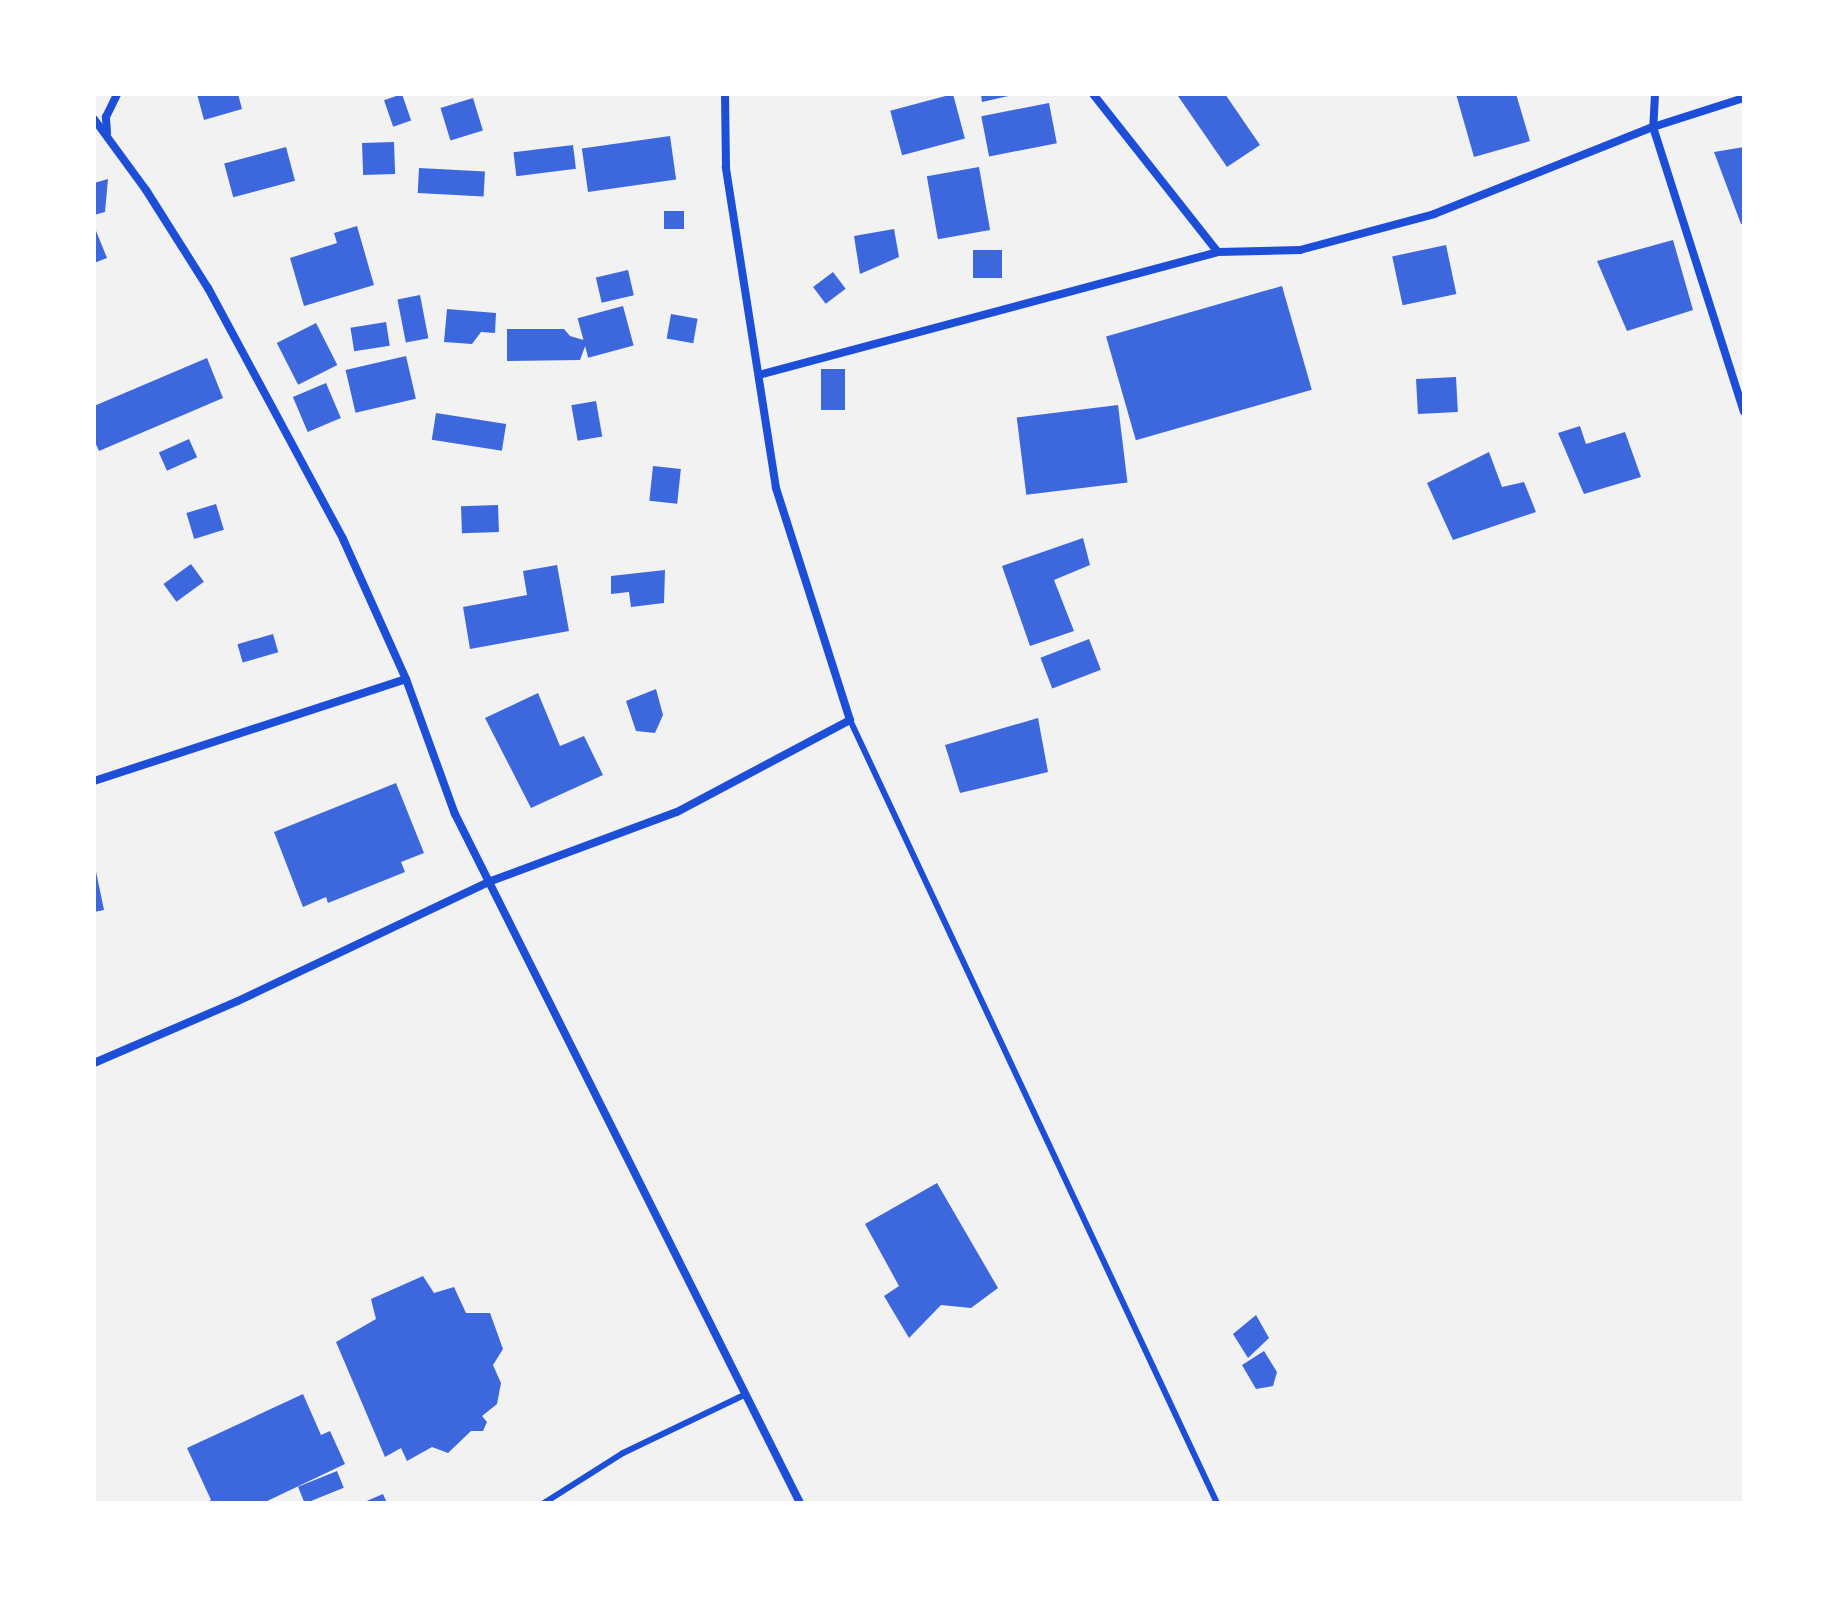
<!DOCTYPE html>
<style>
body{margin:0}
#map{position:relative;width:1838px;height:1597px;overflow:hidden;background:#f2f2f2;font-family:Raleway,sans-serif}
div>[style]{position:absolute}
.building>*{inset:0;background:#3d67dc;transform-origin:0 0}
.service>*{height:6px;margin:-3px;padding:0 3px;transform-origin:3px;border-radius:3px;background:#1d4ed8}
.minor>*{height:8px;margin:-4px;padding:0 4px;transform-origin:4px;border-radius:4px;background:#1d4ed8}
span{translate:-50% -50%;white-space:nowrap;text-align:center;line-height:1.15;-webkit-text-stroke:6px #fff;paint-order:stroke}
.frame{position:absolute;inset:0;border:96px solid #fff;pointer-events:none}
</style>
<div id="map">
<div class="building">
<i style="clip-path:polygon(197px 94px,238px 94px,242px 109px,204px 120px)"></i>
<i style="left:402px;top:94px;width:28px;height:19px;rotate:71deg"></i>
<i style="left:953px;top:94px;width:46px;height:65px;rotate:75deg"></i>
<i style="clip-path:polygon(981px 94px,1012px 94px,1013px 95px,982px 102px)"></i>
<i style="clip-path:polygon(1181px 94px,1225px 94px,1260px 145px,1227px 167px,1178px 96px)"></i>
<i style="clip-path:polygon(1456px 94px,1516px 94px,1530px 141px,1474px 157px)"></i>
<i style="left:473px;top:98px;width:34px;height:34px;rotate:73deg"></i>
<i style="left:1049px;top:103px;width:41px;height:69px;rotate:79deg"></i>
<i style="left:670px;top:136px;width:44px;height:89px;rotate:82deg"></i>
<i style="left:394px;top:142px;width:32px;height:32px;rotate:88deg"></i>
<i style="left:573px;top:145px;width:24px;height:60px;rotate:83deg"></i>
<i style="left:286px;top:147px;width:35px;height:64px;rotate:75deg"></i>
<i style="clip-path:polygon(1744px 147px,1744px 223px,1741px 224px,1714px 152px)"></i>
<i style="left:979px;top:167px;width:64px;height:53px;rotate:80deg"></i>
<i style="left:419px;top:168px;width:66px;height:25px;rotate:3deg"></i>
<i style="clip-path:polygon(108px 179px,105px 212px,94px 215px,94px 183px)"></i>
<i style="left:664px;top:211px;width:20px;height:18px"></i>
<i style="clip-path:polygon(94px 226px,107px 258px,94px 263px)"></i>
<i style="clip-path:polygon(357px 226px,374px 285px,304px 306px,290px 258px,337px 243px,334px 233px)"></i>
<i style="clip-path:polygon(894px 229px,899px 257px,860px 274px,854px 236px)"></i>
<i style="clip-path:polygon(1673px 240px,1693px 310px,1627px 331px,1597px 261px)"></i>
<i style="left:1446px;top:245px;width:50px;height:55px;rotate:78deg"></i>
<i style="left:973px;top:250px;width:29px;height:28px"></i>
<i style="left:628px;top:270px;width:26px;height:33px;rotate:77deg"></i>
<i style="left:833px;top:272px;width:21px;height:25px;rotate:53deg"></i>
<i style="left:1282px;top:286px;width:108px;height:183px;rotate:74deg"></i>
<i style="left:420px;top:295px;width:44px;height:23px;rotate:79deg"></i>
<i style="left:623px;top:306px;width:41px;height:47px;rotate:75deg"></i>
<i style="clip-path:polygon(447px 309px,496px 313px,495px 333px,481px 332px,472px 344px,444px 342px)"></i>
<i style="left:671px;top:314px;width:27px;height:25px;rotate:10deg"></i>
<i style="left:386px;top:322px;width:24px;height:36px;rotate:81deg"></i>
<i style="left:316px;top:323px;width:47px;height:44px;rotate:63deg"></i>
<i style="clip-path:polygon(507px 329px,564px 329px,570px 336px,587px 341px,580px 360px,507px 361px)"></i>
<i style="left:406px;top:356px;width:44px;height:62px;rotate:77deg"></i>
<i style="clip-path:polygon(207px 358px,223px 398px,99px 451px,94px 440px,94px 406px)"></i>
<i style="left:821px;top:369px;width:24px;height:41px"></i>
<i style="left:1456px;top:377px;width:35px;height:40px;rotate:87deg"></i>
<i style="left:326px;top:383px;width:38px;height:36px;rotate:67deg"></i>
<i style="left:596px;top:401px;width:36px;height:25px;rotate:80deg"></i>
<i style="left:1118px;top:405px;width:78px;height:102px;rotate:83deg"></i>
<i style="left:436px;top:413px;width:71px;height:27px;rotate:9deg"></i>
<i style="clip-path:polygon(1580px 426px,1586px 444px,1625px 432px,1641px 477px,1584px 494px,1558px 433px)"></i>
<i style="left:189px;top:439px;width:20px;height:33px;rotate:66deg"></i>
<i style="clip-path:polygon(1489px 452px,1502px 487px,1524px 482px,1536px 512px,1453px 540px,1427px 483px)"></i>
<i style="left:653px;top:466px;width:28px;height:35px;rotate:6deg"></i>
<i style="left:216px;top:504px;width:27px;height:31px;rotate:73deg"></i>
<i style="left:498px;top:505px;width:27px;height:37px;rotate:88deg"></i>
<i style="clip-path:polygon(1083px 538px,1090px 565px,1054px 580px,1074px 631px,1030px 646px,1002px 566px)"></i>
<i style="left:191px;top:564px;width:22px;height:34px;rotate:54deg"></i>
<i style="clip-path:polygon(557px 565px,569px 631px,470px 649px,463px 607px,527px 595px,523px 571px)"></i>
<i style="clip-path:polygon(665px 570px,664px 603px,631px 607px,629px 592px,611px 594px,611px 576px)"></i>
<i style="left:273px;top:634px;width:19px;height:37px;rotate:74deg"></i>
<i style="left:1089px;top:639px;width:33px;height:52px;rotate:69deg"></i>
<i style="clip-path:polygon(656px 689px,663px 715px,655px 733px,636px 731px,626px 701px)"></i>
<i style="clip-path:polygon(538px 693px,560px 746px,584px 736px,603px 775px,531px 808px,485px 718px)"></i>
<i style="clip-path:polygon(1038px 718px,1048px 772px,960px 793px,945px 745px)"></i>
<i style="clip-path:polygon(396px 783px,424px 853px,401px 862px,405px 872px,328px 903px,326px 897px,303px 907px,274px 832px)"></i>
<i style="clip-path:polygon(94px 862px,104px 910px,94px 912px)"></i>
<i style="clip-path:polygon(937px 1183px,998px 1288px,971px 1308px,941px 1305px,909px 1338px,884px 1296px,899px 1286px,865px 1224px)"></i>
<i style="clip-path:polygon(423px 1276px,434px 1293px,454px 1287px,466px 1313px,490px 1313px,503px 1349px,493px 1365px,501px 1383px,497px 1404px,482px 1416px,487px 1422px,483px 1431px,471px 1431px,448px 1453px,432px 1447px,407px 1461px,401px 1448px,385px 1457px,336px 1342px,376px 1319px,371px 1299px)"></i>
<i style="clip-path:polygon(1256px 1315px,1269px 1338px,1248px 1358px,1233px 1334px)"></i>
<i style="clip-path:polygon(1264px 1351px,1277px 1372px,1273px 1386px,1256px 1389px,1242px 1365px)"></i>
<i style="clip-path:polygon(303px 1394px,321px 1435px,330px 1431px,345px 1464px,263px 1503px,205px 1503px,211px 1500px,187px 1448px)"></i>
<i style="left:337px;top:1471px;width:18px;height:42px;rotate:68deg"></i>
<i style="clip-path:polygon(383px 1494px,387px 1503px,362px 1503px)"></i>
</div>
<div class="service">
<i style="left:850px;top:720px;width:865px;rotate:64.89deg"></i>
<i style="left:544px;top:1503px;width:93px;rotate:-32.3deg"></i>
<i style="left:623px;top:1453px;width:136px;rotate:-25.6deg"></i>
</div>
<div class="minor">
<i style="left:1093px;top:94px;width:201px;rotate:51.7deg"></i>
<i style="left:1655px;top:94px;width:33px;rotate:93deg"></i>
<i style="left:1653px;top:127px;width:299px;rotate:72.3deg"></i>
<i style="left:94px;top:119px;width:88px;rotate:53.8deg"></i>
<i style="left:146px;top:190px;width:116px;rotate:57.7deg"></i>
<i style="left:208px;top:288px;width:285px;rotate:61.7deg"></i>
<i style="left:343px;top:539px;width:154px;rotate:65.8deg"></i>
<i style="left:406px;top:679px;width:144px;rotate:70.1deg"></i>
<i style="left:455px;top:814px;width:771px;rotate:63.4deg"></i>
<i style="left:107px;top:133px;width:16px;rotate:-94deg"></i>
<i style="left:106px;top:117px;width:25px;rotate:-64deg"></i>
<i style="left:759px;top:375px;width:475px;rotate:-15deg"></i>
<i style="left:1218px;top:252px;width:82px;rotate:-1.4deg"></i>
<i style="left:1300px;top:250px;width:139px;rotate:-15deg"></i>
<i style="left:1434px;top:214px;width:236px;rotate:-21.7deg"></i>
<i style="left:1653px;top:127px;width:96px;rotate:-17.7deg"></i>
<i style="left:94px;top:781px;width:328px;rotate:-18.1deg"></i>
<i style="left:94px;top:1063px;width:157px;rotate:-23.3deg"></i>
<i style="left:238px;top:1001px;width:280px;rotate:-25.4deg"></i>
<i style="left:491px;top:881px;width:198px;rotate:-20.4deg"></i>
<i style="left:677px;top:812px;width:196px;rotate:-28deg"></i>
<i style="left:850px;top:720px;width:244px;rotate:-107.7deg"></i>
<i style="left:776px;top:488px;width:325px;rotate:-98.9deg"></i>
<i style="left:726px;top:167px;width:73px;rotate:-90.8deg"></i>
</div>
<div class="frame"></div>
</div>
